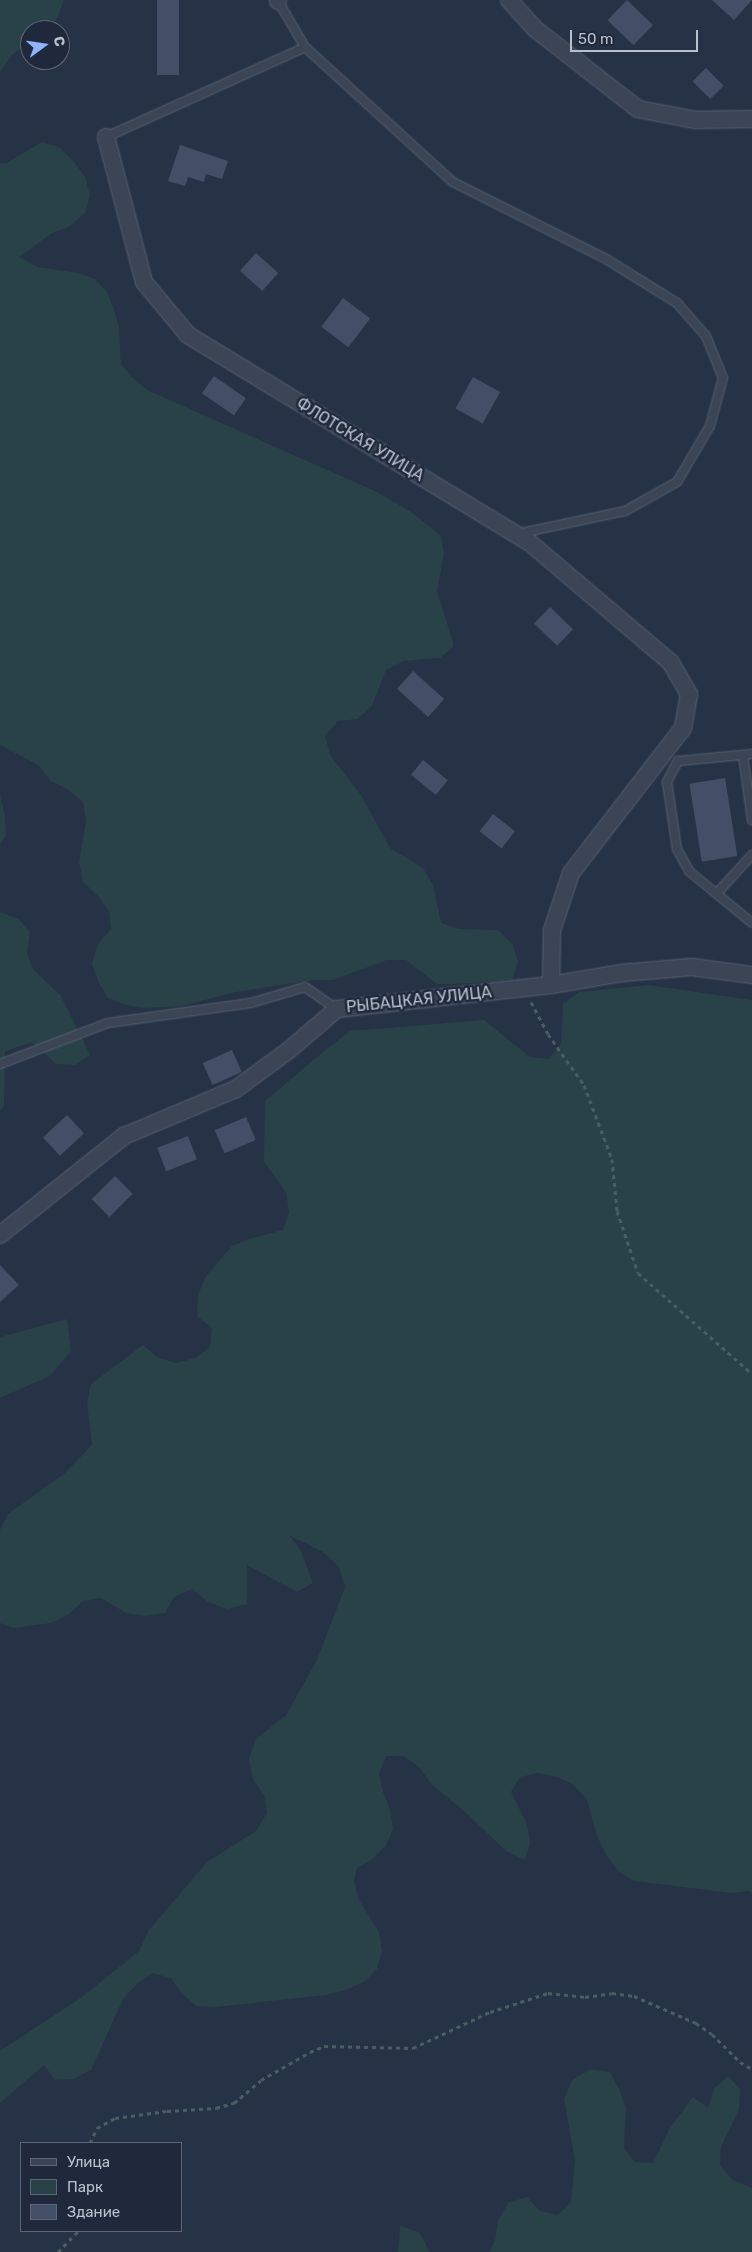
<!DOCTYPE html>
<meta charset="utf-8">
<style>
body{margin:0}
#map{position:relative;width:752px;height:2252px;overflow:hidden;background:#263246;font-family:Rubik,sans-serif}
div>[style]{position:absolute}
.green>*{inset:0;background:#284247}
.building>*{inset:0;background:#434f66;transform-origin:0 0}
.path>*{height:3px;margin-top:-1.5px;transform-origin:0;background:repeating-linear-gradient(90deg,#475f62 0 4px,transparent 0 8px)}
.roads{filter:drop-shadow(0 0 1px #596272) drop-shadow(0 0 1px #596272)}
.service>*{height:8px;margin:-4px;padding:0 4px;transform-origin:4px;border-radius:4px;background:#3b4555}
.minor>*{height:16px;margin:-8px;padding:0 8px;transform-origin:8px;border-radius:8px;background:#3b4555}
span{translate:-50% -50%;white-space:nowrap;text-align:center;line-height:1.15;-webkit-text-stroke:5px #1f293b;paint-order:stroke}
.street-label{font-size:16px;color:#b9c0ce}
.legend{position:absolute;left:20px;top:2142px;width:162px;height:90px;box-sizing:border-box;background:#1f293b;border:1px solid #5d6576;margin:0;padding:6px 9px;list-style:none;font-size:15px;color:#b9c0ce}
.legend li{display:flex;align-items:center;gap:10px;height:25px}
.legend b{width:25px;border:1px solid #5d6576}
.north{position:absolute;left:20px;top:20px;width:50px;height:50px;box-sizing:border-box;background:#1f293b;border:1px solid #5d6576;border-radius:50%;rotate:76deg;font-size:14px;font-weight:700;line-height:20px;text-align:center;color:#b9c0ce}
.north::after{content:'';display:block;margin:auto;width:18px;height:22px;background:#8eb4fe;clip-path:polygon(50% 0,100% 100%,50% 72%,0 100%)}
.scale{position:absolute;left:570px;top:30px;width:128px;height:22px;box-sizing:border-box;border:2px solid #b9c0ce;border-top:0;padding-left:6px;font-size:15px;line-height:18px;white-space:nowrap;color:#b9c0ce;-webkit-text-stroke:4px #1f293b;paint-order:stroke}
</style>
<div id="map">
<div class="green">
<i style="clip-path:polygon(0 0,64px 0,57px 19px,46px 30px,30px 30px,30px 41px,13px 54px,0 72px)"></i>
<i style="clip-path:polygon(42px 142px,59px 147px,74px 162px,85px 177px,90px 195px,85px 213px,70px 226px,52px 233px,19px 257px,38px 267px,78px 273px,95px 279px,107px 292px,114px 309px,119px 328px,121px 364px,133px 378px,147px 390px,375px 491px,410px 511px,441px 536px,444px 554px,437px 591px,454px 646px,440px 658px,404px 661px,386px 670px,372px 706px,357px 719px,338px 721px,325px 736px,330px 755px,361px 795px,390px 848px,423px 868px,433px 885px,441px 923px,459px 929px,498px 930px,513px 945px,518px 962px,512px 980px,456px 984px,437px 984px,406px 960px,387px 960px,333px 980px,314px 980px,236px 992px,182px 1006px,145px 1008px,126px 1005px,108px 998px,98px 981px,92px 963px,98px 944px,111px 929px,109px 911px,97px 895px,83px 882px,79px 862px,86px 821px,83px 802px,67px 789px,51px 781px,38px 765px,0 745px,0 163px,6px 163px)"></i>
<i style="clip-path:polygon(0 795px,5px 816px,6px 835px,0 845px)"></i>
<i style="clip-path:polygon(0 912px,19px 919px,30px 933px,27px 953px,33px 969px,61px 996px,90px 1055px,75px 1065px,56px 1064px,32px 1042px,5px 1051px,4px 1106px,0 1111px)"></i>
<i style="clip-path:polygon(649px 985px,752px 1000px,752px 1893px,749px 1891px,732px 1893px,634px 1881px,618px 1871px,606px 1855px,597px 1836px,587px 1800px,574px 1785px,557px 1777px,538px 1773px,520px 1777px,511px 1792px,527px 1824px,530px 1843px,525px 1860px,506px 1851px,463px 1810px,432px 1785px,420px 1768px,404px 1756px,386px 1756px,379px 1774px,383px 1792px,390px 1809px,393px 1829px,386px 1845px,373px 1859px,357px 1868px,354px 1881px,359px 1900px,379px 1932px,382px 1951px,377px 1969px,364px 1982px,345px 1990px,326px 1995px,216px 2007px,197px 2006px,182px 1994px,171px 1978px,152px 1973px,137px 1984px,123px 1999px,91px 2070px,74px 2079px,55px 2080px,44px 2065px,0 2103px,0 2051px,82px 1997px,139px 1951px,149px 1930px,207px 1862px,256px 1831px,267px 1813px,264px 1795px,253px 1779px,249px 1759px,256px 1739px,286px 1715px,307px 1678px,317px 1660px,345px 1587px,339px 1567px,323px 1552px,289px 1535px,300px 1549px,313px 1583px,297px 1592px,247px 1565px,247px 1604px,227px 1609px,208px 1602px,192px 1589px,174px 1597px,165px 1613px,146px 1616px,126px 1613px,101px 1598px,83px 1601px,69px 1614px,51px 1623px,13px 1628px,0 1623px,0 1530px,8px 1514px,65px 1473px,92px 1445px,87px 1403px,91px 1384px,143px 1345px,158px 1358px,177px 1363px,195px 1358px,210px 1347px,212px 1328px,197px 1316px,198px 1295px,206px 1276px,232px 1246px,249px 1239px,283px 1230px,289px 1212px,286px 1192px,264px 1162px,265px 1101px,317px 1057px,350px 1031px,484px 1020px,530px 1057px,549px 1059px,561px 1043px,563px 1004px,579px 992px)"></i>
<i style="clip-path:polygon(67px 1319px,71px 1351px,50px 1376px,0 1398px,0 1337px)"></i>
<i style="clip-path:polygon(591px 2069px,610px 2072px,620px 2091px,626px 2108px,624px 2148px,635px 2162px,653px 2163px,670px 2128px,693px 2097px,708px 2108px,714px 2089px,728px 2076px,740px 2089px,739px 2109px,721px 2147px,720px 2165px,733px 2180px,752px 2188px,752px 2252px,489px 2252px,495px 2241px,498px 2220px,509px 2202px,527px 2197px,540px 2211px,558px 2215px,571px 2202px,575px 2161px,564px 2099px,572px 2080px)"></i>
<i style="clip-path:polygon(400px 2226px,419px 2232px,430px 2252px,398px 2252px)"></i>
</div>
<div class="building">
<i style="left:157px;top:0;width:22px;height:75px"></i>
<i style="left:627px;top:0;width:36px;height:28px;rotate:44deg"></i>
<i style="clip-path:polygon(712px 0,752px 0,734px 20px)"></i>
<i style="left:706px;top:68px;width:25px;height:19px;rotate:45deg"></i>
<i style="clip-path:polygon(180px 145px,228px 161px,222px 179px,206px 174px,204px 182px,188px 177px,185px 186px,168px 181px)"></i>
<i style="left:256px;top:253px;width:30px;height:24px;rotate:42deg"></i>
<i style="left:343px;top:298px;width:34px;height:36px;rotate:37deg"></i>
<i style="left:214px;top:376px;width:39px;height:21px;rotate:35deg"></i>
<i style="left:473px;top:377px;width:31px;height:36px;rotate:29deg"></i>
<i style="left:550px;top:607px;width:32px;height:23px;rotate:44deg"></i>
<i style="left:413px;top:671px;width:42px;height:24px;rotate:42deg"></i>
<i style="left:423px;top:760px;width:32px;height:19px;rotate:39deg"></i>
<i style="left:725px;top:778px;width:79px;height:36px;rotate:81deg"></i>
<i style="left:493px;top:814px;width:28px;height:22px;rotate:38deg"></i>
<i style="left:232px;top:1050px;width:24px;height:32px;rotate:66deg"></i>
<i style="left:67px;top:1115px;width:25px;height:33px;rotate:47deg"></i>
<i style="left:246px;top:1117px;width:25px;height:34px;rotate:67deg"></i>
<i style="left:188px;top:1136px;width:25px;height:33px;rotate:69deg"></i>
<i style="left:115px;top:1176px;width:25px;height:33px;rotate:45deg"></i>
<i style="clip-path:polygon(0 1265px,19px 1285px,0 1302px)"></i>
</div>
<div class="path">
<i style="left:531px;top:1002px;width:36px;rotate:62deg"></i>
<i style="left:548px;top:1034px;width:62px;rotate:54.8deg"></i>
<i style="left:584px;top:1085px;width:79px;rotate:69.3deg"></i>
<i style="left:612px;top:1159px;width:52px;rotate:84.5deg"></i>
<i style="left:617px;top:1211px;width:65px;rotate:71.3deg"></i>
<i style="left:638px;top:1273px;width:152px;rotate:41.5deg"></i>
<i style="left:90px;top:2143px;width:17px;rotate:-65deg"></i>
<i style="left:97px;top:2128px;width:21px;rotate:-29deg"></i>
<i style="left:115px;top:2118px;width:52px;rotate:-7.7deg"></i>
<i style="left:167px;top:2111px;width:49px;rotate:-3.5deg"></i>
<i style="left:216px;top:2108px;width:19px;rotate:-16deg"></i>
<i style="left:234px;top:2103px;width:35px;rotate:-40deg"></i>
<i style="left:261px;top:2080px;width:56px;rotate:-29.7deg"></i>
<i style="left:310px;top:2052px;width:15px;rotate:-23deg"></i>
<i style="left:324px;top:2046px;width:89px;rotate:1.3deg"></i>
<i style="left:413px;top:2048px;width:85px;rotate:-25.1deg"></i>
<i style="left:490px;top:2012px;width:61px;rotate:-18.1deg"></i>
<i style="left:548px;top:1993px;width:37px;rotate:6deg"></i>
<i style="left:585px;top:1997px;width:27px;rotate:-8deg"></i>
<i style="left:612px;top:1993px;width:22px;rotate:8deg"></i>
<i style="left:634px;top:1996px;width:68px;rotate:23.5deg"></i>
<i style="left:696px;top:2023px;width:19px;rotate:35deg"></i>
<i style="left:712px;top:2034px;width:40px;rotate:45deg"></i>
<i style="left:740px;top:2062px;width:14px;rotate:30deg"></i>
<i style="left:58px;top:2252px;width:29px;rotate:-46deg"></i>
</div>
<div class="roads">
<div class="service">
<i style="left:278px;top:1px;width:53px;rotate:59.6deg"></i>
<i style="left:305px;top:47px;width:200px;rotate:42.4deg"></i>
<i style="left:453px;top:182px;width:171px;rotate:26.7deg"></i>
<i style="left:606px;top:259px;width:84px;rotate:31.8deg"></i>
<i style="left:677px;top:303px;width:44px;rotate:48.7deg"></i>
<i style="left:706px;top:336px;width:45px;rotate:68deg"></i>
<i style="left:723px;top:378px;width:50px;rotate:105.2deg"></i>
<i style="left:710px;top:426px;width:65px;rotate:120.5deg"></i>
<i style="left:677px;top:482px;width:60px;rotate:150.9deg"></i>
<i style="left:625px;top:511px;width:110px;rotate:168deg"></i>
<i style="left:106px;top:137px;width:218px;rotate:-24.3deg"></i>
<i style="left:752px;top:754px;width:74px;rotate:174.6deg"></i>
<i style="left:678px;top:761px;width:24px;rotate:118deg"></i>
<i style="left:667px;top:782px;width:68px;rotate:81.5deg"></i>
<i style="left:677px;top:849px;width:26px;rotate:61deg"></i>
<i style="left:690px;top:872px;width:80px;rotate:39.4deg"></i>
<i style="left:743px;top:755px;width:66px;rotate:82.1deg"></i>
<i style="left:717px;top:893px;width:52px;rotate:-47.4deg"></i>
<i style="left:0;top:1064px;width:116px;rotate:-20.8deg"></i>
<i style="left:108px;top:1023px;width:144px;rotate:-8deg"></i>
<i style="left:251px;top:1003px;width:56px;rotate:-16.5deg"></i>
<i style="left:305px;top:987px;width:39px;rotate:35deg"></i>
</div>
<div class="minor">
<i style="left:278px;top:0;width:1px;rotate:90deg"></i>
<i style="left:509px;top:0;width:38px;rotate:48deg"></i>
<i style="left:534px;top:28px;width:132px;rotate:37.9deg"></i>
<i style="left:638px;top:109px;width:58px;rotate:10.9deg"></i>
<i style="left:695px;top:120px;width:57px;rotate:-1deg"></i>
<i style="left:106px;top:137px;width:150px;rotate:75.3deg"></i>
<i style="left:144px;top:282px;width:69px;rotate:50.3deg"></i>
<i style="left:188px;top:335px;width:399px;rotate:31.3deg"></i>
<i style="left:529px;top:542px;width:187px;rotate:40.4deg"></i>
<i style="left:671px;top:663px;width:36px;rotate:60deg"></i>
<i style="left:689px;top:694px;width:35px;rotate:100deg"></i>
<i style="left:683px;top:728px;width:183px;rotate:127.7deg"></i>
<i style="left:571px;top:873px;width:60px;rotate:108.4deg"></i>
<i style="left:552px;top:930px;width:55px;rotate:91deg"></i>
<i style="left:0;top:1235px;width:159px;rotate:-38.6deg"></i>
<i style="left:124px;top:1136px;width:121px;rotate:-22.8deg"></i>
<i style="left:236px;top:1089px;width:66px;rotate:-36.3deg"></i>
<i style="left:289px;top:1050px;width:63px;rotate:-40.5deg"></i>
<i style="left:337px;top:1009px;width:215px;rotate:-6.4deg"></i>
<i style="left:551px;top:985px;width:71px;rotate:-9.7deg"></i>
<i style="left:621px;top:973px;width:71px;rotate:-4.8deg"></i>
<i style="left:692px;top:967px;width:61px;rotate:7.6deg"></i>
</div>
</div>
<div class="street-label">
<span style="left:360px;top:440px;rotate:31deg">ФЛОТСКАЯ УЛИЦА</span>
<span style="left:419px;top:1000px;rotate:-6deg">РЫБАЦКАЯ УЛИЦА</span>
</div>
<ul class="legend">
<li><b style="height:6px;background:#3b4555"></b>Улица</li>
<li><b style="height:14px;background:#284247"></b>Парк</li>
<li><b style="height:14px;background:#434f66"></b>Здание</li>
</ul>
<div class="north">С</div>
<div class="scale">50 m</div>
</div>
